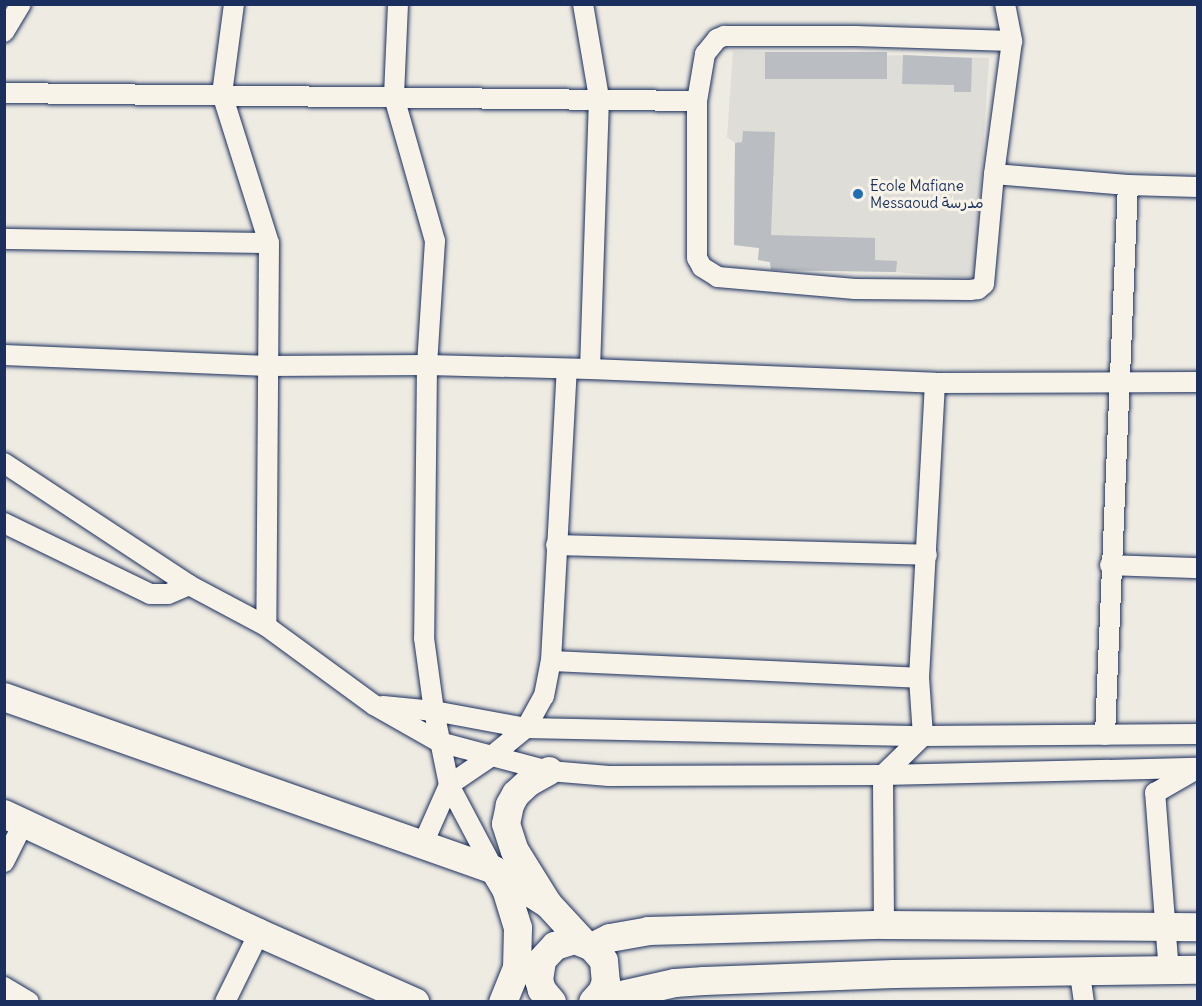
<!DOCTYPE html>
<meta charset="utf-8">
<style>
body{margin:0}
#map{position:relative;width:1202px;height:1006px;overflow:hidden;background:#eeebe2;font-family:Delius,"Playpen Sans Arabic",sans-serif}
div>[style]{position:absolute}
.built>*{inset:0;background:#deddd8}
.building>*{inset:0;background:#babdc2;transform-origin:0 0}
.roads{filter:drop-shadow(0 0 2px #1b2f5e) drop-shadow(0 0 2px #1b2f5e)}
.street>*{height:20px;margin:-10px;padding:0 10px;transform-origin:10px;border-radius:10px;background:#f7f3e8}
.secondary>*{height:28px;margin:-14px;padding:0 14px;transform-origin:14px;border-radius:14px;background:#f7f3e8}
.dots>*{width:16px;height:16px;translate:-50% -50%;box-sizing:border-box;border:3px solid #f7f3e8;border-radius:50%}
span{translate:-50% -50%;white-space:nowrap;text-align:center;line-height:1.15;-webkit-text-stroke:6px #f7f3e8;paint-order:stroke}
.poi-label{font-size:15px;color:#1b2f5e}
.left{translate:0 -50%;text-align:left}
.frame{position:absolute;inset:0;border:6px solid #1b2f5e;pointer-events:none}
</style>
<div id="map">
<div class="built">
<i style="clip-path:polygon(733px 51px,989px 58px,975px 278px,896px 272px,771px 270px,770px 262px,758px 260px,759px 248px,734px 245px,735px 143px,727px 137px)"></i>
</div>
<div class="building">
<i style="left:765px;top:52px;width:122px;height:27px"></i>
<i style="clip-path:polygon(903px 55px,972px 58px,971px 92px,954px 92px,954px 85px,902px 84px)"></i>
<i style="clip-path:polygon(743px 131px,775px 132px,771px 235px,875px 238px,875px 260px,897px 261px,896px 272px,771px 270px,770px 262px,758px 260px,759px 248px,734px 245px,735px 143px,742px 142px)"></i>
</div>
<div class="roads">
<div class="street">
<i style="left:234px;top:4px;width:91px;rotate:97.6deg"></i>
<i style="left:222px;top:94px;width:156px;rotate:72.5deg"></i>
<i style="left:269px;top:243px;width:383px;rotate:90.4deg"></i>
<i style="left:398px;top:4px;width:93px;rotate:92.5deg"></i>
<i style="left:394px;top:97px;width:150px;rotate:74.1deg"></i>
<i style="left:435px;top:241px;width:124px;rotate:93.7deg"></i>
<i style="left:427px;top:365px;width:273px;rotate:90.6deg"></i>
<i style="left:424px;top:638px;width:74px;rotate:82.2deg"></i>
<i style="left:434px;top:711px;width:76px;rotate:78.5deg"></i>
<i style="left:449px;top:785px;width:96px;rotate:62.1deg"></i>
<i style="left:583px;top:4px;width:95px;rotate:80.3deg"></i>
<i style="left:599px;top:98px;width:271px;rotate:91.9deg"></i>
<i style="left:1005px;top:4px;width:38px;rotate:79deg"></i>
<i style="left:4px;top:32px;width:33px;rotate:-59deg"></i>
<i style="left:724px;top:36px;width:131px"></i>
<i style="left:855px;top:36px;width:157px;rotate:1.8deg"></i>
<i style="left:1012px;top:41px;width:134px;rotate:97.7deg"></i>
<i style="left:994px;top:174px;width:110px;rotate:95.2deg"></i>
<i style="left:984px;top:284px;width:8px;rotate:140deg"></i>
<i style="left:978px;top:289px;width:8px;rotate:173deg"></i>
<i style="left:970px;top:290px;width:115px;rotate:-179.5deg"></i>
<i style="left:855px;top:289px;width:138px;rotate:-175deg"></i>
<i style="left:718px;top:277px;width:19px;rotate:-148deg"></i>
<i style="left:702px;top:267px;width:10px;rotate:-119deg"></i>
<i style="left:697px;top:258px;width:157px;rotate:-90deg"></i>
<i style="left:697px;top:101px;width:48px;rotate:-80.3deg"></i>
<i style="left:705px;top:54px;width:19px;rotate:-51deg"></i>
<i style="left:717px;top:39px;width:8px;rotate:-23deg"></i>
<i style="left:4px;top:93px;width:693px;rotate:0.66deg"></i>
<i style="left:994px;top:174px;width:134px;rotate:4.7deg"></i>
<i style="left:1128px;top:185px;width:70px;rotate:1.6deg"></i>
<i style="left:4px;top:239px;width:265px;rotate:0.9deg"></i>
<i style="left:4px;top:355px;width:264px;rotate:2.4deg"></i>
<i style="left:268px;top:366px;width:159px;rotate:-0.4deg"></i>
<i style="left:427px;top:365px;width:163px;rotate:1.4deg"></i>
<i style="left:590px;top:369px;width:345px;rotate:2.3deg"></i>
<i style="left:935px;top:383px;width:263px;rotate:-0.2deg"></i>
<i style="left:4px;top:463px;width:222px;rotate:33.4deg"></i>
<i style="left:189px;top:585px;width:87px;rotate:28deg"></i>
<i style="left:266px;top:626px;width:134px;rotate:36.2deg"></i>
<i style="left:374px;top:705px;width:75px;rotate:29.6deg"></i>
<i style="left:439px;top:742px;width:114px;rotate:14.8deg"></i>
<i style="left:549px;top:771px;width:60px;rotate:4.8deg"></i>
<i style="left:609px;top:776px;width:274px;rotate:-0.2deg"></i>
<i style="left:883px;top:775px;width:315px;rotate:-1.3deg"></i>
<i style="left:4px;top:523px;width:162px;rotate:25.9deg"></i>
<i style="left:150px;top:594px;width:18px"></i>
<i style="left:168px;top:594px;width:23px;rotate:-23deg"></i>
<i style="left:556px;top:545px;width:371px;rotate:1.5deg"></i>
<i style="left:1110px;top:565px;width:88px;rotate:2deg"></i>
<i style="left:551px;top:661px;width:368px;rotate:2.6deg"></i>
<i style="left:383px;top:706px;width:51px;rotate:5.6deg"></i>
<i style="left:434px;top:711px;width:94px;rotate:10.5deg"></i>
<i style="left:526px;top:728px;width:397px;rotate:1.2deg"></i>
<i style="left:923px;top:736px;width:275px;rotate:-0.4deg"></i>
<i style="left:1105px;top:735px;width:550px;rotate:-87.61deg"></i>
<i style="left:422px;top:846px;width:67px;rotate:-66.1deg"></i>
<i style="left:449px;top:785px;width:53px;rotate:-34.3deg"></i>
<i style="left:493px;top:755px;width:43px;rotate:-39.3deg"></i>
<i style="left:526px;top:728px;width:37px;rotate:-61deg"></i>
<i style="left:544px;top:696px;width:36px;rotate:-79deg"></i>
<i style="left:551px;top:661px;width:292px;rotate:-86.9deg"></i>
<i style="left:4px;top:862px;width:42px;rotate:-63.4deg"></i>
<i style="left:884px;top:925px;width:150px;rotate:-90.4deg"></i>
<i style="left:883px;top:775px;width:56px;rotate:-44.3deg"></i>
<i style="left:923px;top:736px;width:58px;rotate:-93.9deg"></i>
<i style="left:919px;top:678px;width:295px;rotate:-86.9deg"></i>
<i style="left:1169px;top:973px;width:181px;rotate:-94.4deg"></i>
<i style="left:1155px;top:793px;width:46px;rotate:-29.9deg"></i>
<i style="left:1080px;top:974px;width:28px;rotate:82deg"></i>
<i style="left:4px;top:987px;width:29px;rotate:31deg"></i>
<i style="left:225px;top:1002px;width:77px;rotate:-63.8deg"></i>
</div>
<div class="secondary">
<i style="left:4px;top:697px;width:520px;rotate:19.45deg"></i>
<i style="left:494px;top:870px;width:64px;rotate:32.2deg"></i>
<i style="left:549px;top:771px;width:23px;rotate:151deg"></i>
<i style="left:529px;top:782px;width:18px;rotate:137deg"></i>
<i style="left:516px;top:794px;width:13px;rotate:119deg"></i>
<i style="left:510px;top:805px;width:19px;rotate:102deg"></i>
<i style="left:506px;top:824px;width:28px;rotate:72deg"></i>
<i style="left:515px;top:851px;width:62px;rotate:58.1deg"></i>
<i style="left:548px;top:904px;width:53px;rotate:47.3deg"></i>
<i style="left:4px;top:814px;width:281px;rotate:25deg"></i>
<i style="left:259px;top:933px;width:171px;rotate:23.9deg"></i>
<i style="left:495px;top:871px;width:21px;rotate:59deg"></i>
<i style="left:506px;top:889px;width:41px;rotate:72.9deg"></i>
<i style="left:518px;top:928px;width:40px;rotate:91.4deg"></i>
<i style="left:517px;top:968px;width:37px;rotate:112deg"></i>
<i style="left:592px;top:947px;width:20px;rotate:-27deg"></i>
<i style="left:610px;top:938px;width:39px;rotate:-10deg"></i>
<i style="left:648px;top:931px;width:236px;rotate:-1.5deg"></i>
<i style="left:884px;top:925px;width:314px;rotate:0.4deg"></i>
<i style="left:595px;top:1001px;width:82px;rotate:-12.7deg"></i>
<i style="left:675px;top:983px;width:29px;rotate:-4deg"></i>
<i style="left:704px;top:981px;width:190px;rotate:-2.1deg"></i>
<i style="left:894px;top:974px;width:304px;rotate:-0.8deg"></i>
<i style="left:552px;top:1002px;width:16px;rotate:-130deg"></i>
<i style="left:542px;top:990px;width:10px;rotate:-107deg"></i>
<i style="left:539px;top:980px;width:20px;rotate:-81deg"></i>
<i style="left:542px;top:960px;width:19px;rotate:-47deg"></i>
<i style="left:555px;top:946px;width:21px;rotate:-17deg"></i>
<i style="left:575px;top:940px;width:18px;rotate:22deg"></i>
<i style="left:592px;top:947px;width:18px;rotate:49deg"></i>
<i style="left:604px;top:961px;width:21px;rotate:85deg"></i>
<i style="left:606px;top:982px;width:11px;rotate:112deg"></i>
<i style="left:602px;top:992px;width:13px;rotate:132deg"></i>
</div>
</div>
<div class="dots">
<i style="left:858px;top:194px;background:#1f6fb2"></i>
</div>
<div class="poi-label">
<span class="left" style="left:870px;top:194px">Ecole Mafiane<br>Messaoud مدرسة</span>
</div>
<div class="frame"></div>
</div>
